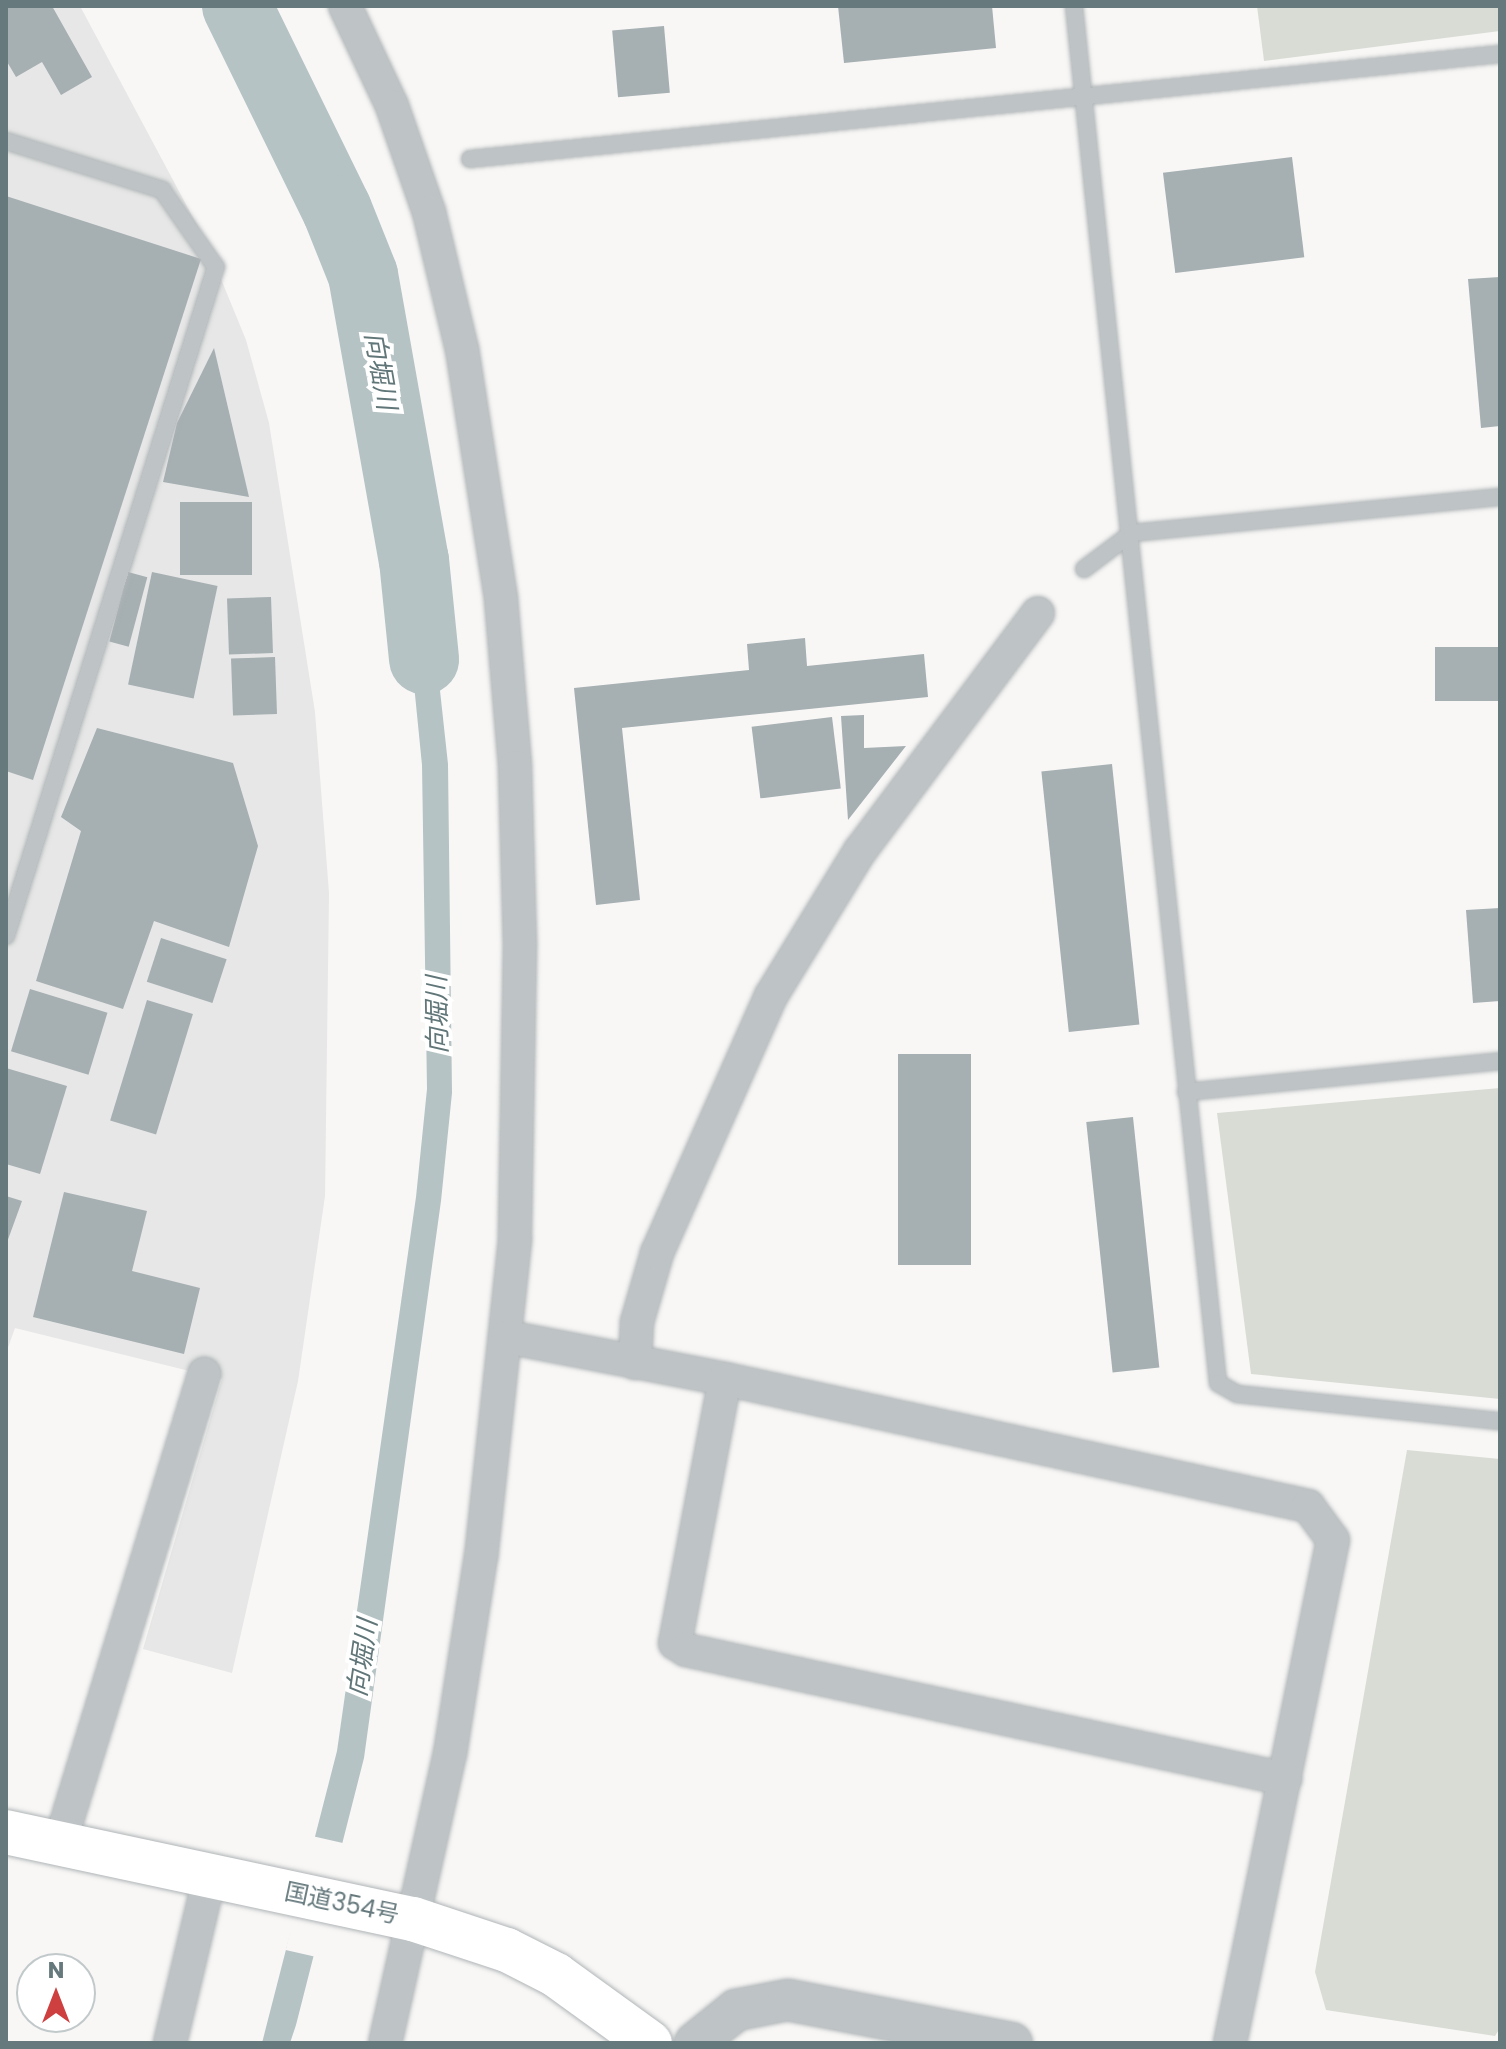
<!DOCTYPE html>
<meta charset="utf-8">
<style>
body{margin:0}
#map{position:relative;width:1506px;height:2049px;overflow:hidden;background:#f8f7f6;font-family:Poppins,"Noto Sans JP",sans-serif}
div>[style]{position:absolute}
.built>*{inset:0;background:#e6e7e6}
.green>*{inset:0;background:#d9dcd5}
.water>*{inset:0;background:#b5c3c4}
.pier>*{inset:0;background:#f8f7f6;transform-origin:0 0}
.river>*{height:70px;margin:-35px;padding:0 35px;transform-origin:35px;border-radius:35px;background:#b5c3c4}
.building>*{inset:0;background:#a6afb2;transform-origin:0 0}
.roads{filter:drop-shadow(0 0 2px #b0b5b7) drop-shadow(0 0 2px #b0b5b7)}
.service>*{height:16px;margin:-8px;padding:0 8px;transform-origin:8px;border-radius:8px;background:#bec3c5}
.minor>*{height:32px;margin:-16px;padding:0 16px;transform-origin:16px;border-radius:16px;background:#bec3c5}
.tertiary>*{height:40px;margin:-20px;padding:0 20px;transform-origin:20px;border-radius:20px;background:#bec3c5}
.trunk>*{height:44px;margin:-22px;padding:0 22px;transform-origin:22px;border-radius:22px;background:#fff}
span{translate:-50% -50%;white-space:nowrap;text-align:center;line-height:1.15;-webkit-text-stroke:8px #fff;paint-order:stroke}
.street-label{font-size:24px;color:#66797d}
.water-label{font-size:26px;color:#617678;font-style:italic}
.frame{position:absolute;inset:0;border:8px solid #66797d;pointer-events:none}
.north{position:absolute;left:16px;top:1953px;width:80px;height:80px;box-sizing:border-box;background:#fff;border:2px solid #c2c9cb;border-radius:50%;rotate:0deg;font-size:22px;font-weight:700;line-height:32px;text-align:center;color:#66797d}
.north::after{content:'';display:block;margin:auto;width:28px;height:36px;background:#ce3f3f;clip-path:polygon(50% 0,100% 100%,50% 72%,0 100%)}
</style>
<div id="map">
<div class="built">
<i style="clip-path:polygon(6px 6px,80px 6px,205px 240px,246px 340px,269px 423px,315px 712px,329px 893px,325px 1196px,298px 1381px,232px 1673px,143px 1649px,222px 1379px,15px 1328px,6px 1353px)"></i>
</div>
<div class="green">
<i style="clip-path:polygon(1257px 6px,1500px 6px,1500px 31px,1264px 61px)"></i>
<i style="clip-path:polygon(1500px 1088px,1500px 1399px,1251px 1374px,1217px 1113px)"></i>
<i style="clip-path:polygon(1407px 1450px,1500px 1459px,1500px 2028px,1495px 2036px,1326px 2010px,1315px 1972px)"></i>
</div>
<div class="water">
<i style="clip-path:polygon(426px 562px,448px 764px,452px 1093px,441px 1201px,364px 1758px,296px 2025px,290px 2043px,262px 2043px,337px 1751px,416px 1197px,427px 1089px,422px 765px,402px 564px)"></i>
</div>
<div class="pier">
<i style="left:312px;top:1836px;width:35px;height:117px;rotate:13deg"></i>
</div>
<div class="river">
<i style="left:237px;top:6px;width:227px;rotate:63.9deg"></i>
<i style="left:337px;top:210px;width:70px;rotate:68.2deg"></i>
<i style="left:363px;top:275px;width:290px;rotate:79.9deg"></i>
<i style="left:414px;top:560px;width:100px;rotate:84.2deg"></i>
</div>
<div class="building">
<i style="clip-path:polygon(6px 6px,52px 6px,92px 77px,61px 95px,42px 62px,16px 77px,6px 60px)"></i>
<i style="clip-path:polygon(838px 6px,992px 6px,996px 48px,844px 63px)"></i>
<i style="left:664px;top:26px;width:67px;height:52px;rotate:85deg"></i>
<i style="left:1292px;top:157px;width:101px;height:130px;rotate:83deg"></i>
<i style="clip-path:polygon(6px 196px,201px 259px,33px 780px,6px 771px)"></i>
<i style="clip-path:polygon(1500px 277px,1500px 426px,1481px 428px,1468px 279px)"></i>
<i style="clip-path:polygon(214px 348px,249px 497px,163px 482px,177px 423px)"></i>
<i style="left:180px;top:502px;width:72px;height:73px"></i>
<i style="left:128px;top:572px;width:20px;height:72px;rotate:15deg"></i>
<i style="left:152px;top:572px;width:67px;height:115px;rotate:12deg"></i>
<i style="left:271px;top:597px;width:56px;height:44px;rotate:88deg"></i>
<i style="clip-path:polygon(805px 638px,807px 666px,924px 654px,928px 697px,622px 728px,640px 900px,596px 905px,574px 688px,749px 670px,747px 644px)"></i>
<i style="left:1500px;top:647px;width:54px;height:65px;rotate:90deg"></i>
<i style="left:275px;top:657px;width:57px;height:44px;rotate:88deg"></i>
<i style="clip-path:polygon(864px 715px,864px 748px,906px 746px,848px 820px,841px 716px)"></i>
<i style="left:832px;top:717px;width:72px;height:81px;rotate:83deg"></i>
<i style="clip-path:polygon(97px 728px,233px 763px,258px 846px,229px 947px,154px 921px,123px 1009px,36px 981px,81px 831px,61px 817px)"></i>
<i style="left:1112px;top:764px;width:262px;height:71px;rotate:84deg"></i>
<i style="clip-path:polygon(1500px 908px,1500px 1001px,1473px 1003px,1466px 910px)"></i>
<i style="left:161px;top:938px;width:69px;height:46px;rotate:18deg"></i>
<i style="left:30px;top:989px;width:81px;height:65px;rotate:17deg"></i>
<i style="left:147px;top:1000px;width:48px;height:126px;rotate:17deg"></i>
<i style="left:898px;top:1054px;width:73px;height:211px"></i>
<i style="clip-path:polygon(6px 1068px,67px 1086px,40px 1174px,6px 1164px)"></i>
<i style="left:1133px;top:1117px;width:252px;height:47px;rotate:84deg"></i>
<i style="clip-path:polygon(64px 1192px,147px 1211px,132px 1271px,200px 1288px,184px 1354px,33px 1317px)"></i>
<i style="clip-path:polygon(6px 1196px,22px 1201px,6px 1245px)"></i>
</div>
<div class="roads">
<div class="service">
<i style="left:1074px;top:6px;width:1385px;rotate:84.03deg"></i>
<i style="left:1218px;top:1383px;width:22px;rotate:30deg"></i>
<i style="left:1237px;top:1394px;width:264px;rotate:5.9deg"></i>
<i style="left:6px;top:141px;width:164px;rotate:17.4deg"></i>
<i style="left:162px;top:190px;width:94px;rotate:55deg"></i>
<i style="left:216px;top:267px;width:701px;rotate:107.43deg"></i>
<i style="left:470px;top:159px;width:1035px;rotate:-5.82deg"></i>
<i style="left:1084px;top:569px;width:60px;rotate:-36.9deg"></i>
<i style="left:1132px;top:533px;width:370px;rotate:-5.6deg"></i>
<i style="left:1186px;top:1092px;width:316px;rotate:-5.6deg"></i>
</div>
<div class="minor">
<i style="left:345px;top:6px;width:110px;rotate:64.8deg"></i>
<i style="left:392px;top:106px;width:112px;rotate:70.8deg"></i>
<i style="left:429px;top:212px;width:141px;rotate:76.5deg"></i>
<i style="left:462px;top:349px;width:253px;rotate:81.1deg"></i>
<i style="left:501px;top:599px;width:169px;rotate:85.2deg"></i>
<i style="left:515px;top:767px;width:176px;rotate:88.4deg"></i>
<i style="left:520px;top:943px;width:297px;rotate:91deg"></i>
<i style="left:515px;top:1240px;width:318px;rotate:96.1deg"></i>
<i style="left:481px;top:1556px;width:199px;rotate:98.9deg"></i>
<i style="left:450px;top:1753px;width:297px;rotate:102.6deg"></i>
<i style="left:507px;top:1337px;width:222px;rotate:10.9deg"></i>
<i style="left:725px;top:1379px;width:597px;rotate:12.29deg"></i>
<i style="left:1308px;top:1506px;width:42px;rotate:53.7deg"></i>
<i style="left:1333px;top:1540px;width:513px;rotate:101.57deg"></i>
<i style="left:635px;top:1363px;width:41px;rotate:-87.2deg"></i>
<i style="left:637px;top:1322px;width:72px;rotate:-73.8deg"></i>
<i style="left:657px;top:1253px;width:281px;rotate:-66.1deg"></i>
<i style="left:771px;top:996px;width:170px;rotate:-58.5deg"></i>
<i style="left:860px;top:851px;width:297px;rotate:-53.2deg"></i>
<i style="left:725px;top:1379px;width:269px;rotate:100.7deg"></i>
<i style="left:675px;top:1643px;width:13px;rotate:32deg"></i>
<i style="left:686px;top:1650px;width:613px;rotate:12.15deg"></i>
<i style="left:60px;top:1843px;width:491px;rotate:-72.9deg"></i>
<i style="left:170px;top:2043px;width:173px;rotate:-76.6deg"></i>
</div>
<div class="tertiary">
<i style="left:695px;top:2043px;width:53px;rotate:-38.8deg"></i>
<i style="left:736px;top:2010px;width:53px;rotate:-10.9deg"></i>
<i style="left:788px;top:2000px;width:228px;rotate:10.9deg"></i>
</div>
<div class="trunk">
<i style="left:6px;top:1832px;width:416px;rotate:12.1deg"></i>
<i style="left:413px;top:1919px;width:99px;rotate:18.3deg"></i>
<i style="left:507px;top:1950px;width:55px;rotate:27deg"></i>
<i style="left:556px;top:1975px;width:116px;rotate:35.9deg"></i>
</div>
</div>
<div class="street-label">
<span style="left:342px;top:1903px;rotate:12deg">国道354号</span>
</div>
<div class="water-label">
<span style="left:380px;top:371px;rotate:80deg">向堀川</span>
<span style="left:438px;top:1015px;rotate:-91deg">向堀川</span>
<span style="left:363px;top:1658px;rotate:-82deg">向堀川</span>
</div>
<div class="frame"></div>
<div class="north">N</div>
</div>
